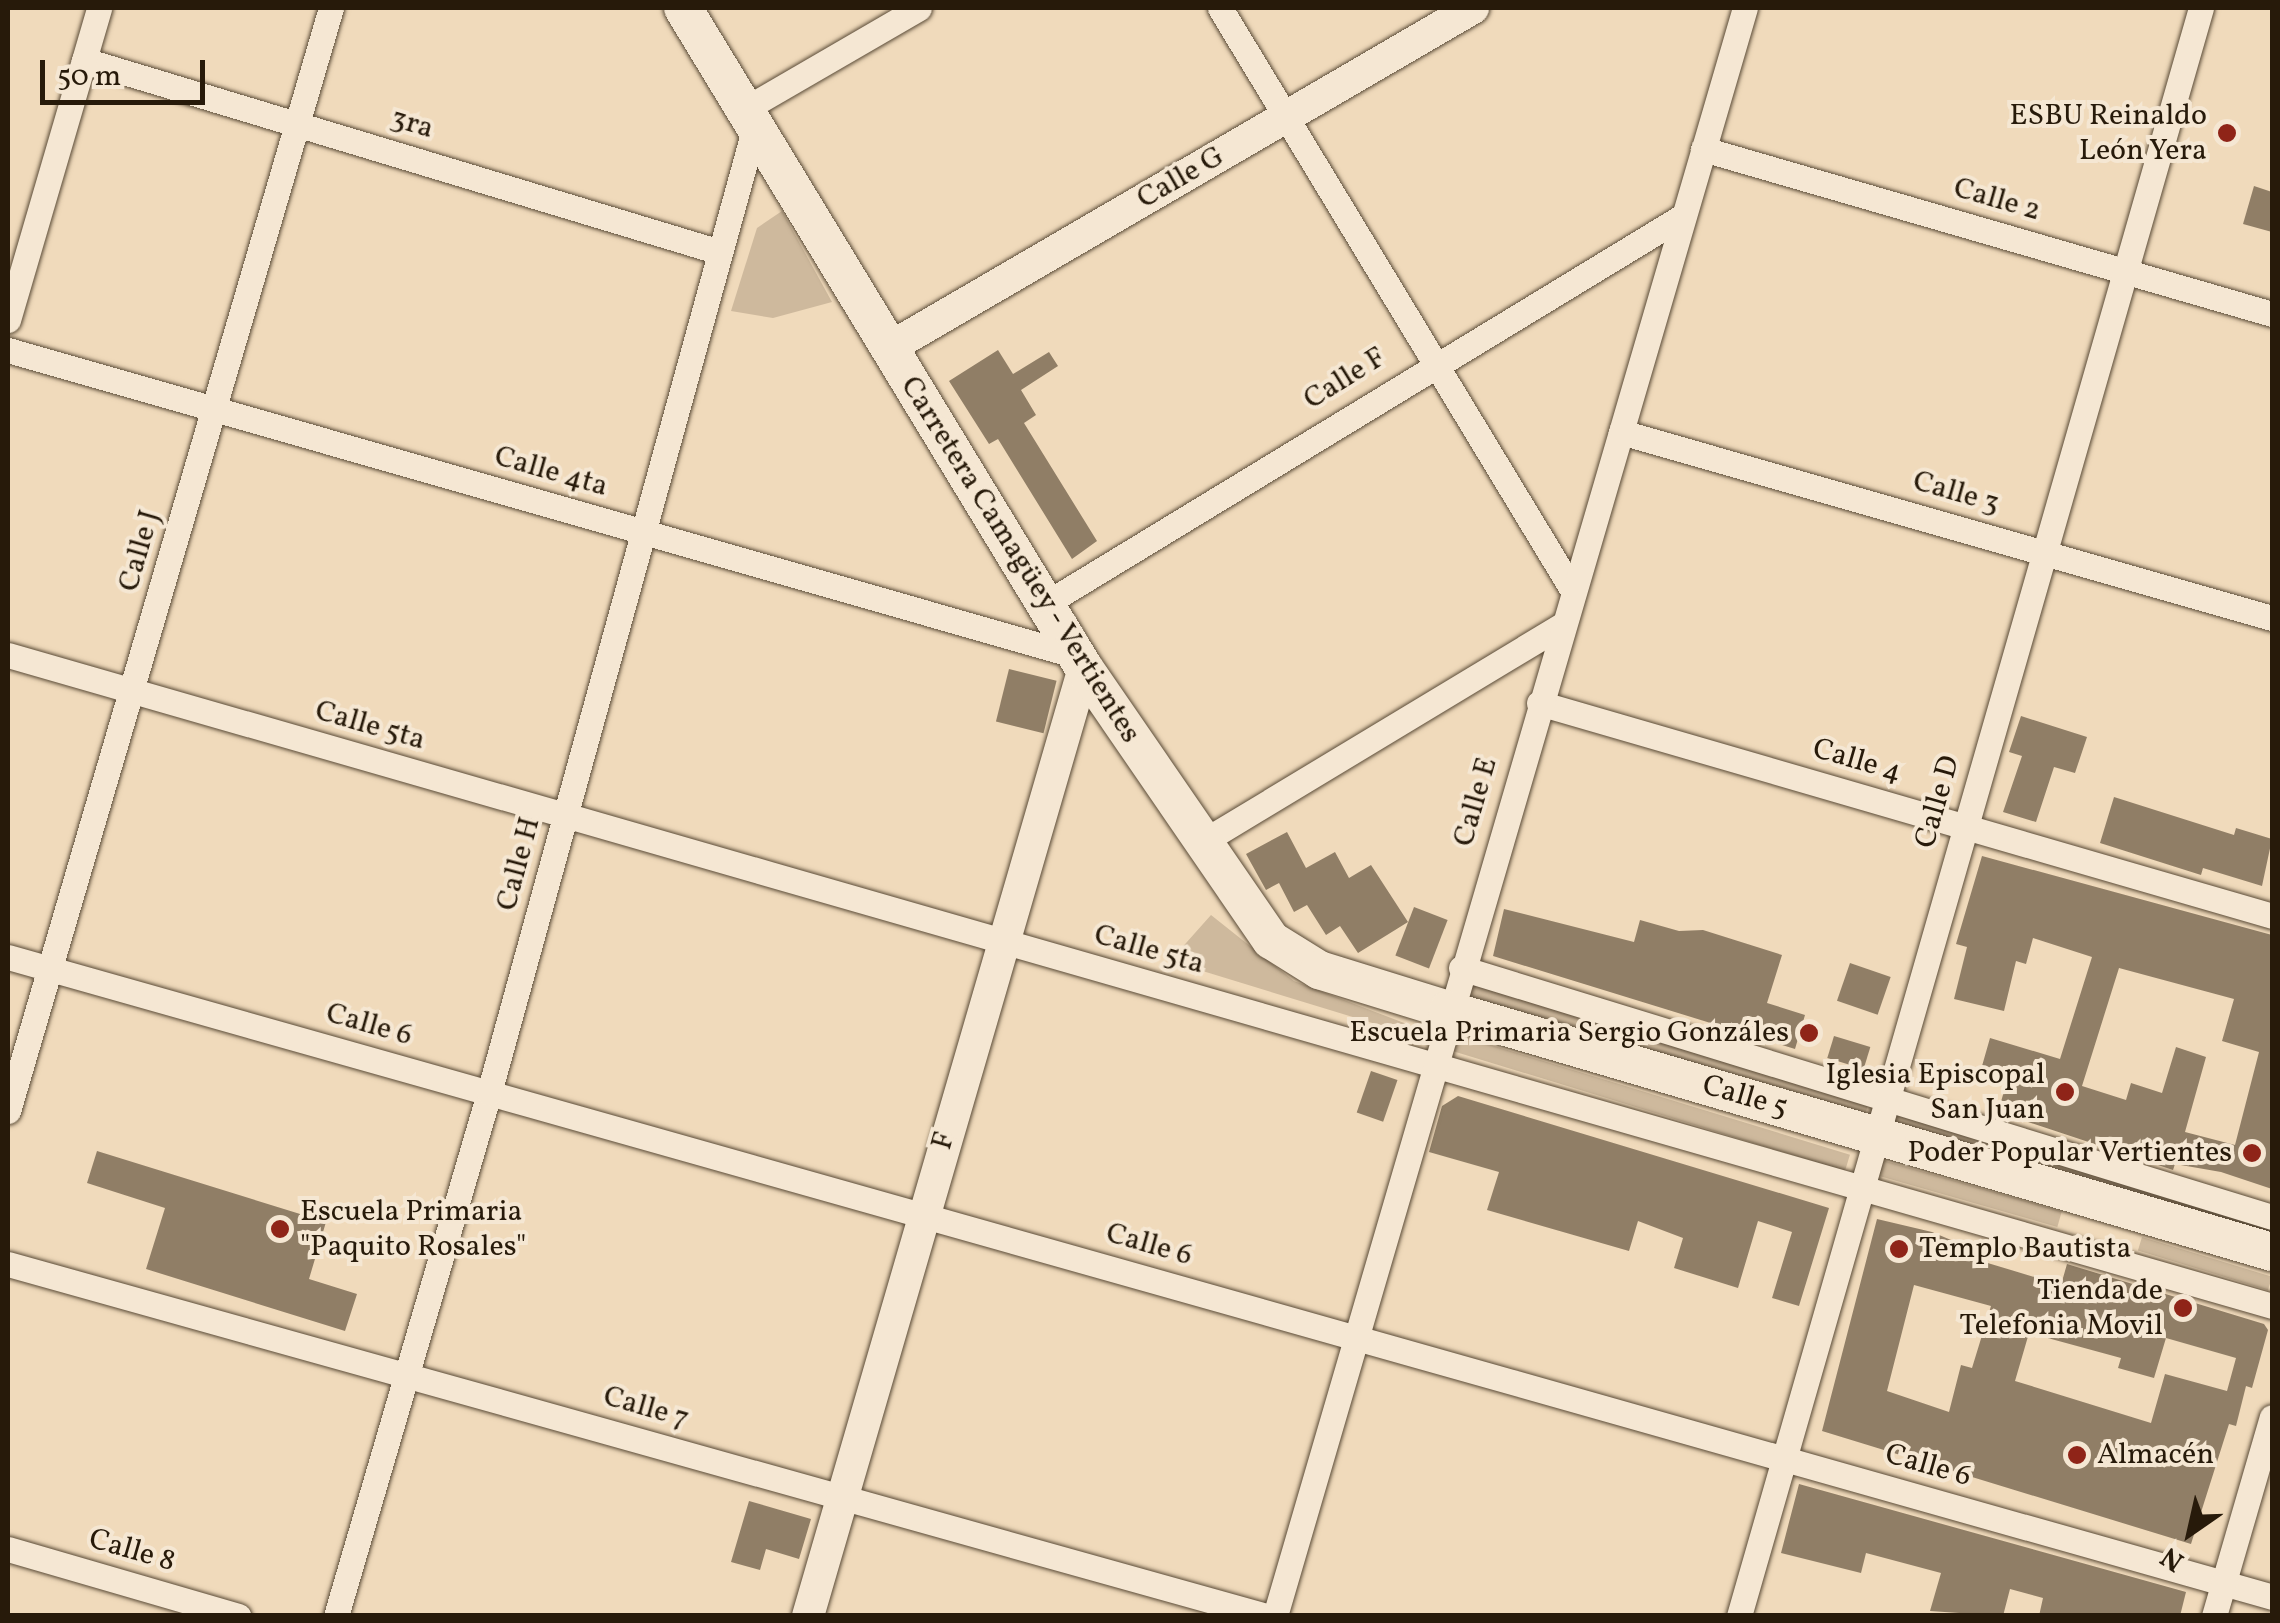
<!DOCTYPE html>
<meta charset="utf-8">
<style>
body{margin:0}
#map{position:relative;width:2280px;height:1623px;overflow:hidden;background:#f0dabb;font-family:Vollkorn,serif}
div>[style]{position:absolute}
.green>*{inset:0;background:#ceb99d;transform-origin:0 0}
.building>*{inset:0;background:#907e66;transform-origin:0 0}
.roads{filter:drop-shadow(0 0 2px #594a36) drop-shadow(0 0 2px #594a36)}
.minor>*{height:25px;margin:-12.5px;padding:0 12.5px;transform-origin:12.5px;border-radius:12.5px;background:#f5e7d3}
.tertiary>*{height:32px;margin:-16px;padding:0 16px;transform-origin:16px;border-radius:16px;background:#f5e7d3}
.secondary>*{height:38px;margin:-19px;padding:0 19px;transform-origin:19px;border-radius:19px;background:#f5e7d3}
.dots>*{width:28px;height:28px;translate:-50% -50%;box-sizing:border-box;border:5px solid #f5e7d3;border-radius:50%}
span{translate:-50% -50%;white-space:nowrap;text-align:center;line-height:1.15;-webkit-text-stroke:8px #f5e7d3;paint-order:stroke}
.poi-label{font-size:30px;color:#271a0a}
.right{translate:-100% -50%;text-align:right}
.left{translate:0 -50%;text-align:left}
.street-label{font-size:30px;color:#271a0a}
.frame{position:absolute;inset:0;border:10px solid #271a0a;pointer-events:none}
.north{position:absolute;left:2140px;top:1483px;width:100px;height:100px;-webkit-text-stroke:8px #f5e7d3;paint-order:stroke;rotate:214deg;font-size:28px;font-weight:700;line-height:40px;text-align:center;color:#271a0a}
.north::after{content:'';display:block;margin:auto;width:35px;height:45px;background:#271a0a;clip-path:polygon(50% 0,100% 100%,50% 72%,0 100%)}
.scale{position:absolute;left:40px;top:60px;width:165px;height:45px;box-sizing:border-box;border:5px solid #271a0a;border-top:0;padding-left:12px;font-size:30px;line-height:35px;white-space:nowrap;color:#271a0a;-webkit-text-stroke:8px #f5e7d3;paint-order:stroke}
</style>
<div id="map">
<div class="green">
<i style="clip-path:polygon(782px 211px,832px 302px,773px 318px,731px 311px,757px 228px)"></i>
<i style="clip-path:polygon(1211px 915px,1294px 981px,1420px 1029px,1418px 1037px,1170px 961px)"></i>
<i style="left:1474px;top:981px;width:413px;height:17px;rotate:17deg"></i>
<i style="left:1455px;top:1034px;width:413px;height:17px;rotate:17deg"></i>
<i style="left:1895px;top:1110px;width:394px;height:16px;rotate:17deg"></i>
<i style="left:1882px;top:1160px;width:187px;height:16px;rotate:16deg"></i>
<i style="left:2142px;top:1237px;width:136px;height:14px;rotate:17deg"></i>
</div>
<div class="building">
<i style="clip-path:polygon(2254px 186px,2272px 192px,2272px 232px,2243px 224px)"></i>
<i style="clip-path:polygon(998px 350px,1013px 374px,1049px 352px,1058px 366px,1021px 390px,1036px 415px,1024px 423px,1097px 541px,1072px 559px,998px 439px,989px 444px,949px 381px)"></i>
<i style="left:1009px;top:669px;width:49px;height:54px;rotate:14deg"></i>
<i style="clip-path:polygon(2021px 716px,2087px 737px,2075px 773px,2054px 767px,2036px 822px,2003px 812px,2022px 756px,2009px 752px)"></i>
<i style="clip-path:polygon(2114px 797px,2234px 835px,2236px 828px,2272px 839px,2262px 886px,2203px 868px,2201px 875px,2100px 843px)"></i>
<i style="clip-path:polygon(1287px 832px,1306px 868px,1335px 852px,1349px 878px,1371px 865px,1408px 922px,1358px 953px,1340px 926px,1326px 935px,1307px 905px,1294px 912px,1279px 883px,1266px 890px,1246px 854px)"></i>
<i style="clip-path:polygon(evenodd,1982px 856px,2272px 935px,2272px 1189px,2221px 1172px,2175px 1164px,2173px 1170px,1998px 1112px,2007px 1081px,1980px 1073px,1990px 1038px,2060px 1059px,2092px 957px,2033px 938px,2026px 964px,2016px 961px,2004px 1011px,1954px 999px,1967px 947px,1956px 944px,1982px 856px,2119px 968px,2234px 999px,2222px 1041px,2259px 1052px,2235px 1145px,2185px 1132px,2206px 1057px,2176px 1047px,2162px 1093px,2131px 1083px,2126px 1100px,2082px 1086px,2119px 968px)"></i>
<i style="left:1414px;top:907px;width:36px;height:52px;rotate:21deg"></i>
<i style="clip-path:polygon(1504px 909px,1634px 942px,1640px 920px,1679px 931px,1703px 930px,1782px 955px,1767px 1003px,1805px 1015px,1795px 1049px,1493px 956px)"></i>
<i style="left:1850px;top:963px;width:43px;height:40px;rotate:19deg"></i>
<i style="left:1834px;top:1036px;width:38px;height:23px;rotate:17deg"></i>
<i style="left:1371px;top:1071px;width:28px;height:44px;rotate:19deg"></i>
<i style="clip-path:polygon(1458px 1096px,1829px 1208px,1799px 1306px,1772px 1298px,1792px 1232px,1758px 1221px,1738px 1288px,1674px 1268px,1683px 1238px,1638px 1221px,1629px 1251px,1487px 1210px,1499px 1172px,1429px 1152px,1442px 1106px)"></i>
<i style="clip-path:polygon(97px 1151px,326px 1222px,309px 1279px,357px 1294px,345px 1331px,146px 1269px,165px 1208px,87px 1183px)"></i>
<i style="clip-path:polygon(evenodd,1877px 1219px,1932px 1232px,1970px 1248px,1969px 1255px,1981px 1261px,2061px 1285px,2067px 1264px,2264px 1324px,2268px 1330px,2252px 1388px,2246px 1386px,2236px 1426px,2229px 1424px,2191px 1544px,1822px 1431px,1877px 1219px,1914px 1285px,1991px 1306px,1972px 1368px,1961px 1365px,1949px 1412px,1887px 1391px,1914px 1285px,1877px 1219px,2029px 1333px,2121px 1358px,2118px 1368px,2154px 1378px,2166px 1338px,2236px 1358px,2227px 1391px,2165px 1374px,2151px 1423px,2015px 1381px,2029px 1333px)"></i>
<i style="clip-path:polygon(1799px 1484px,2186px 1592px,2180px 1616px,2039px 1616px,2043px 1598px,2010px 1589px,2003px 1616px,1930px 1611px,1941px 1573px,1866px 1553px,1861px 1573px,1781px 1553px)"></i>
<i style="clip-path:polygon(749px 1501px,811px 1519px,799px 1559px,766px 1549px,760px 1570px,731px 1562px)"></i>
</div>
<div class="roads">
<div class="minor">
<i style="left:1220px;top:8px;width:682px;rotate:58.81deg"></i>
<i style="left:84px;top:60px;width:664px;rotate:16.8deg"></i>
<i style="left:745px;top:109px;width:201px;rotate:-30.1deg"></i>
<i style="left:1703px;top:149px;width:592px;rotate:16.17deg"></i>
<i style="left:8px;top:320px;width:325px;rotate:-73.7deg"></i>
<i style="left:8px;top:350px;width:1112px;rotate:15.97deg"></i>
<i style="left:1621px;top:432px;width:677px;rotate:15.95deg"></i>
<i style="left:1045px;top:604px;width:747px;rotate:-31.31deg"></i>
<i style="left:8px;top:655px;width:2356px;rotate:16.04deg"></i>
<i style="left:1539px;top:703px;width:763px;rotate:16.2deg"></i>
<i style="left:1199px;top:844px;width:425px;rotate:-31.1deg"></i>
<i style="left:8px;top:957px;width:2353px;rotate:15.78deg"></i>
<i style="left:1461px;top:968px;width:848px;rotate:17.07deg"></i>
<i style="left:8px;top:1111px;width:1149px;rotate:-73.68deg"></i>
<i style="left:8px;top:1264px;width:1306px;rotate:15.63deg"></i>
<i style="left:8px;top:1549px;width:240px;rotate:16.2deg"></i>
<i style="left:336px;top:1616px;width:545px;rotate:-73.69deg"></i>
<i style="left:489px;top:1093px;width:1003px;rotate:-74.62deg"></i>
<i style="left:1275px;top:1616px;width:1675px;rotate:-73.71deg"></i>
<i style="left:1739px;top:1616px;width:1673px;rotate:-73.97deg"></i>
<i style="left:2214px;top:1616px;width:207px;rotate:-73.8deg"></i>
</div>
<div class="tertiary">
<i style="left:889px;top:348px;width:676px;rotate:-30.21deg"></i>
<i style="left:808px;top:1616px;width:987px;rotate:-73.77deg"></i>
</div>
<div class="secondary">
<i style="left:683px;top:8px;width:772px;rotate:58.72deg"></i>
<i style="left:1084px;top:668px;width:330px;rotate:55.5deg"></i>
<i style="left:1271px;top:940px;width:57px;rotate:32deg"></i>
<i style="left:1319px;top:970px;width:135px;rotate:17.2deg"></i>
<i style="left:1448px;top:1010px;width:859px;rotate:16.37deg"></i>
</div>
</div>
<div class="dots">
<i style="left:2227px;top:133px;background:#8f2418"></i>
<i style="left:1809px;top:1033px;background:#8f2418"></i>
<i style="left:2065px;top:1092px;background:#8f2418"></i>
<i style="left:2252px;top:1153px;background:#8f2418"></i>
<i style="left:280px;top:1229px;background:#8f2418"></i>
<i style="left:1899px;top:1249px;background:#8f2418"></i>
<i style="left:2183px;top:1308px;background:#8f2418"></i>
<i style="left:2077px;top:1455px;background:#8f2418"></i>
</div>
<div class="poi-label">
<span class="right" style="left:2207px;top:133px">ESBU Reinaldo<br>León Yera</span>
<span class="right" style="left:1789px;top:1033px">Escuela Primaria Sergio Gonzáles</span>
<span class="right" style="left:2045px;top:1092px">Iglesia Episcopal<br>San Juan</span>
<span class="right" style="left:2232px;top:1153px">Poder Popular Vertientes</span>
<span class="left" style="left:300px;top:1229px">Escuela Primaria<br>"Paquito Rosales"</span>
<span class="left" style="left:1919px;top:1249px">Templo Bautista</span>
<span class="right" style="left:2163px;top:1308px">Tienda de<br>Telefonia Movil</span>
<span class="left" style="left:2097px;top:1455px">Almacén</span>
</div>
<div class="street-label">
<span style="left:412px;top:124px;rotate:17deg">3ra</span>
<span style="left:1181px;top:178px;rotate:-30deg">Calle G</span>
<span style="left:1997px;top:200px;rotate:16deg">Calle 2</span>
<span style="left:1345px;top:379px;rotate:-32deg">Calle F</span>
<span style="left:551px;top:472px;rotate:16deg">Calle 4ta</span>
<span style="left:1956px;top:493px;rotate:16deg">Calle 3</span>
<span style="left:140px;top:551px;rotate:-74deg">Calle J</span>
<span style="left:1020px;top:560px;rotate:58deg">Carretera Camagüey - Vertientes</span>
<span style="left:370px;top:726px;rotate:16deg">Calle 5ta</span>
<span style="left:1857px;top:761px;rotate:16deg">Calle 4</span>
<span style="left:1476px;top:802px;rotate:-74deg">Calle E</span>
<span style="left:1938px;top:802px;rotate:-74deg">Calle D</span>
<span style="left:519px;top:864px;rotate:-75deg">Calle H</span>
<span style="left:1149px;top:950px;rotate:16deg">Calle 5ta</span>
<span style="left:369px;top:1025px;rotate:16deg">Calle 6</span>
<span style="left:1745px;top:1097px;rotate:16deg">Calle 5</span>
<span style="left:944px;top:1141px;rotate:-74deg">F</span>
<span style="left:1149px;top:1245px;rotate:16deg">Calle 6</span>
<span style="left:646px;top:1408px;rotate:16deg">Calle 7</span>
<span style="left:1928px;top:1466px;rotate:16deg">Calle 6</span>
<span style="left:132px;top:1551px;rotate:16deg">Calle 8</span>
</div>
<div class="frame"></div>
<div class="north">N</div>
<div class="scale">50 m</div>
</div>
